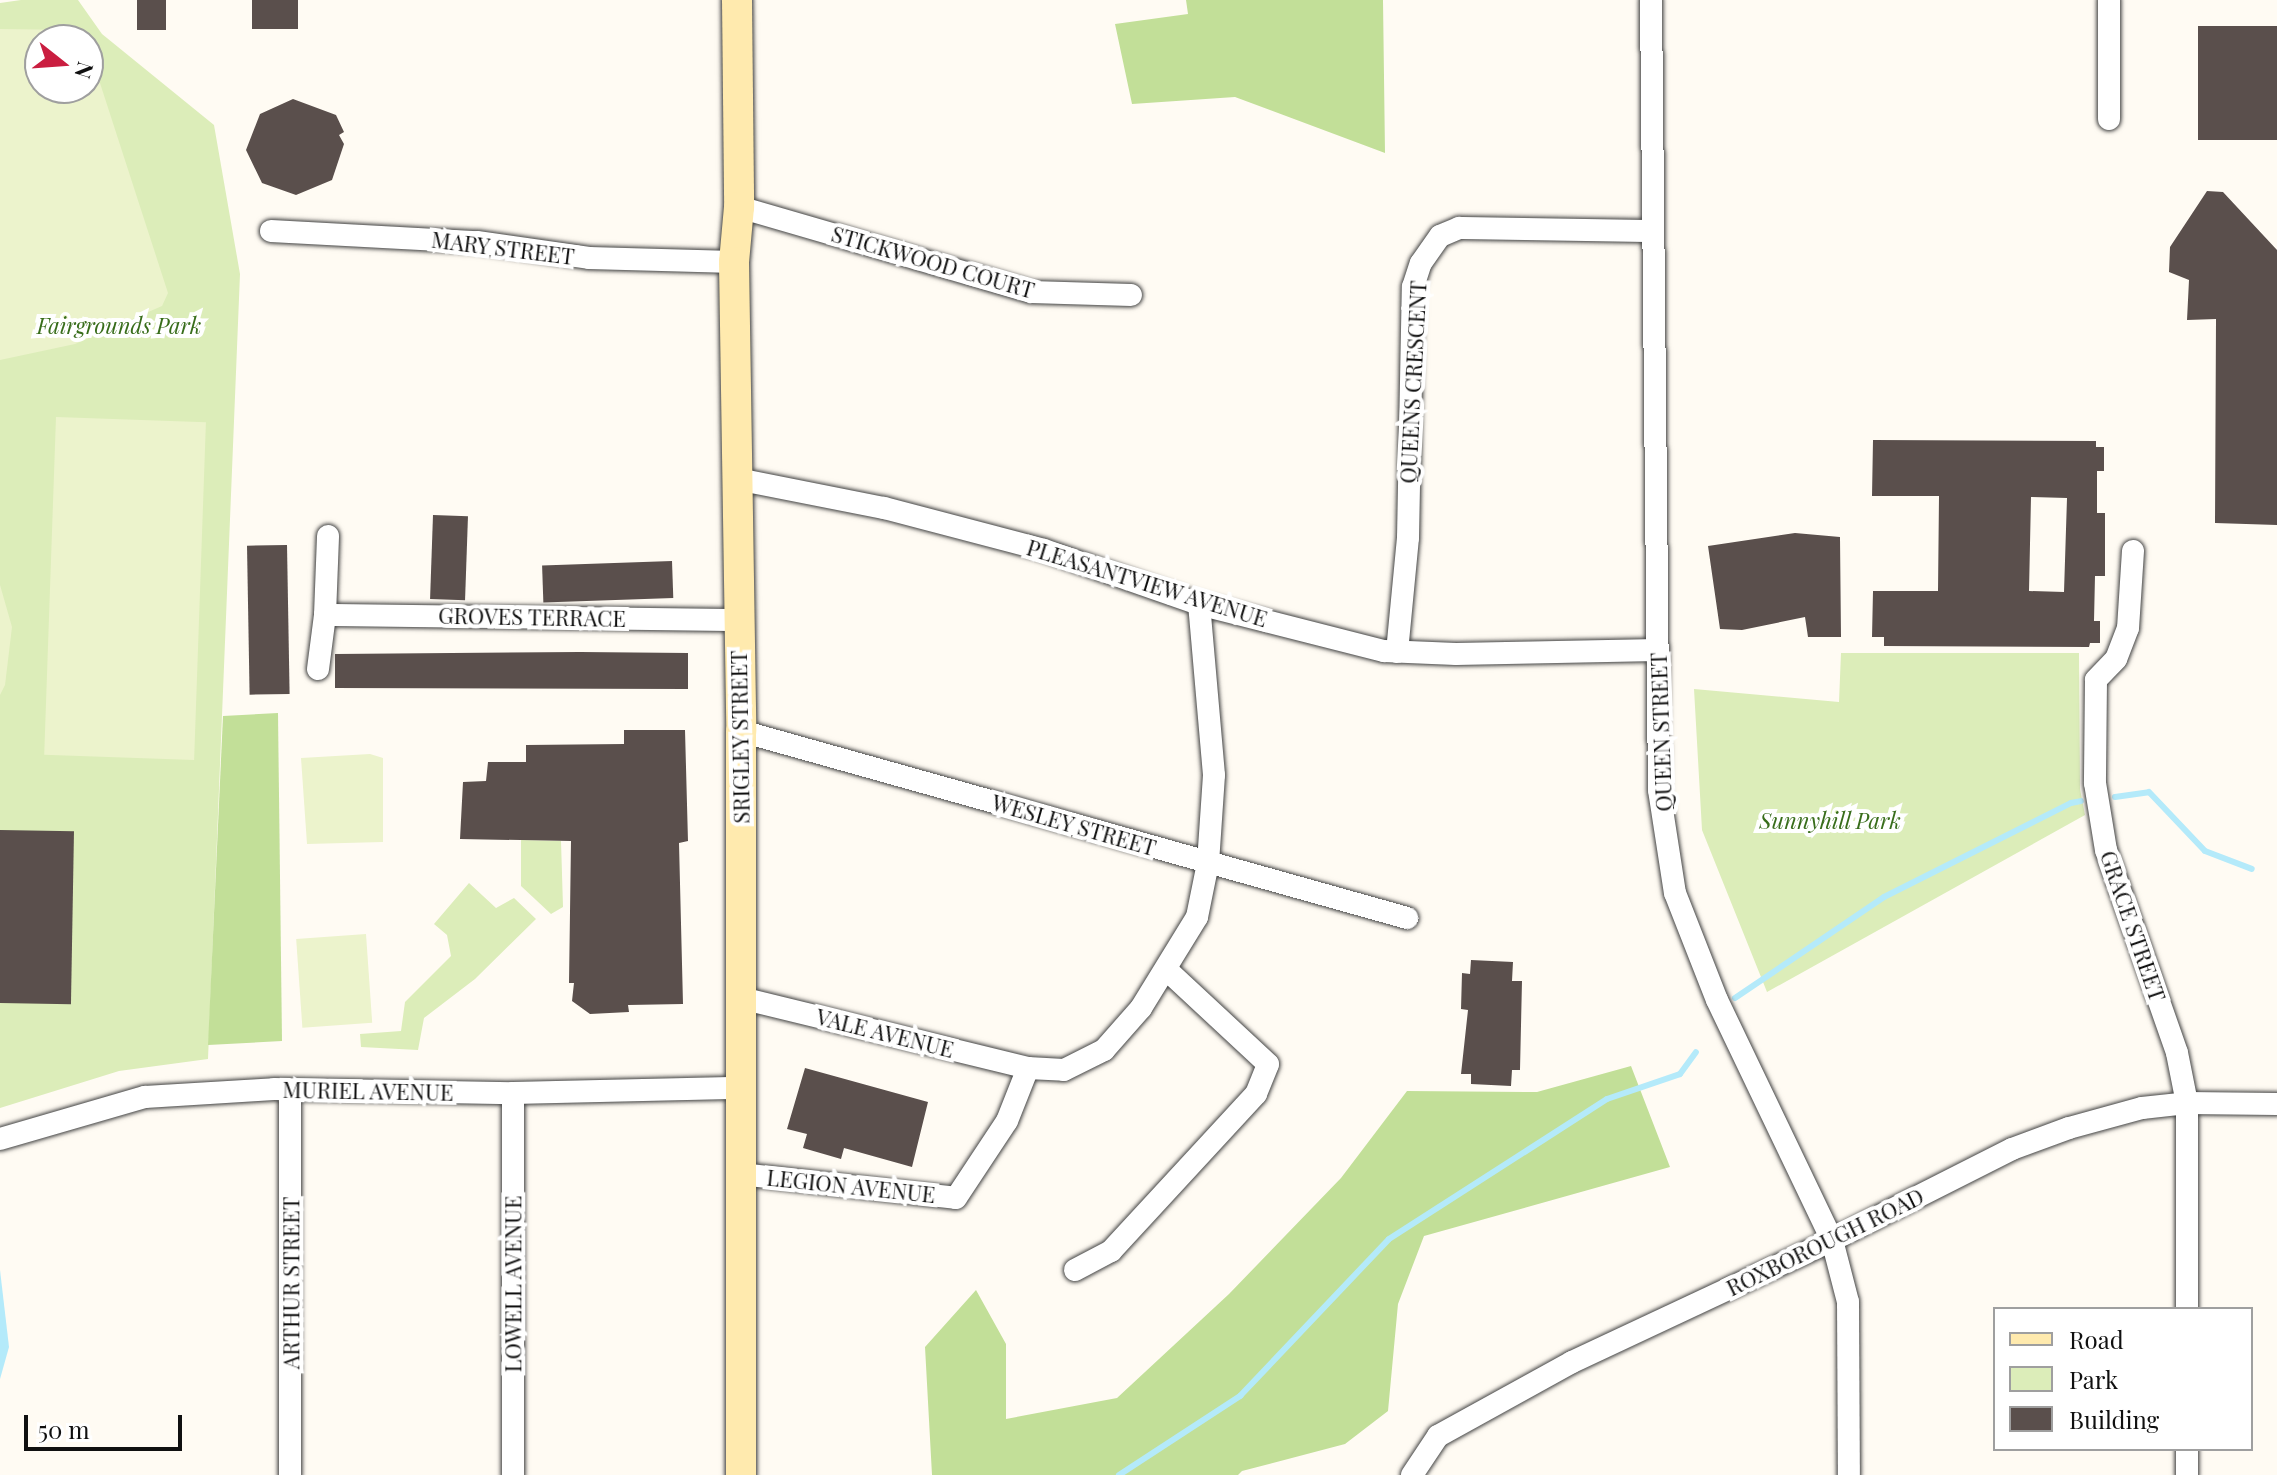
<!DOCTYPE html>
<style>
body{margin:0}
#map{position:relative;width:2277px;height:1475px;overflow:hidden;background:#fffbf3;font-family:"Playfair Display",serif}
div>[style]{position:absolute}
.green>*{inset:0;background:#dcedb9}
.forest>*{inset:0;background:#c2df98}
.pitch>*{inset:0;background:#ecf3cc;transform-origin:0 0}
.water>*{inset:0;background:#b4eafa}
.stream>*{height:6px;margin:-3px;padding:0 3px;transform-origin:3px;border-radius:3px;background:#b4eafa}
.building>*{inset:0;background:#5a4f4c;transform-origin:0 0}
.roads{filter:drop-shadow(0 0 2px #434343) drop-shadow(0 0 2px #434343)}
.street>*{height:22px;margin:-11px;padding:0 11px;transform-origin:11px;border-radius:11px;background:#fff}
.secondary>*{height:30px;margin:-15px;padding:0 15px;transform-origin:15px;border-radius:15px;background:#ffeaae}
span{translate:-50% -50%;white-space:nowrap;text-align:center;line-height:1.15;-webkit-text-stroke:8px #fff;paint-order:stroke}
.street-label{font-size:22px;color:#101010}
.park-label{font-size:22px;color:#386d1b;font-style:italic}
.legend{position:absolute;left:1993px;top:1307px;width:260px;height:144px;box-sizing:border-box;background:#fff;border:2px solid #9f9f9f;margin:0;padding:10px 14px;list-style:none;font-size:24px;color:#101010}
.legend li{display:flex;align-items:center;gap:16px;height:40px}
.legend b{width:40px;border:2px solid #9f9f9f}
.north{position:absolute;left:24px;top:24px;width:80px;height:80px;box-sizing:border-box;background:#fff;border:2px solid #9f9f9f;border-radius:50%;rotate:107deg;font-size:22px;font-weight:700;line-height:32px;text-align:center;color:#101010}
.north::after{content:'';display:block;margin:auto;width:28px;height:36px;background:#ca1e40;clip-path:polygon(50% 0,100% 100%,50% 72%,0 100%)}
.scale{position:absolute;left:24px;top:1415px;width:158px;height:36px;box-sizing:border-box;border:4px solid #101010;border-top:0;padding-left:10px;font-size:24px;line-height:28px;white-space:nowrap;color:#101010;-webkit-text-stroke:6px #fff;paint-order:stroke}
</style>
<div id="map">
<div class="green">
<i style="clip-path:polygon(evenodd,21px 0,78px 0,102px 34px,214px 125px,240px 274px,208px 1059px,119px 1071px,0 1108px,0 3px,21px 0,40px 40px,88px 40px,88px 88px,40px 88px,40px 40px)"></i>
<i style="clip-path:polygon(1841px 653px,2079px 653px,2080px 789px,2085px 815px,1767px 992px,1702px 830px,1694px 689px,1839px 702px)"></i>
<i style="clip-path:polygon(521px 840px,561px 841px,563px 907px,551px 914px,521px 886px)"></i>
<i style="clip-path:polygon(469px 883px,496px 908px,514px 898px,536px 919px,475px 979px,424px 1018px,418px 1050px,361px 1047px,360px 1034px,401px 1031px,405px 1002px,451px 956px,447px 935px,434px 924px)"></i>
</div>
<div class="forest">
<i style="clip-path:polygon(1186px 0,1383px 0,1385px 153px,1235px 97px,1132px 104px,1115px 24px,1188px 14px)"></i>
<i style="clip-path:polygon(278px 713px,282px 1041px,208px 1045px,223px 716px)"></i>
<i style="clip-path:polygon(1631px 1066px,1670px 1167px,1424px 1236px,1398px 1304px,1388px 1411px,1345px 1444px,1242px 1471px,1238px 1475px,932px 1475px,925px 1347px,976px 1290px,1006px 1344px,1006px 1419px,1117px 1398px,1229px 1294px,1341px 1178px,1407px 1091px,1537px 1092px)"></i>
</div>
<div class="pitch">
<i style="clip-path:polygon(0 29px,75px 30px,86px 40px,40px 40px,40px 88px,88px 88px,88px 46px,168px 293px,162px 306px,75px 344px,0 360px)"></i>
<i style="left:56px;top:417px;width:150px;height:338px;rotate:2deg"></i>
<i style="clip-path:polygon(0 585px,12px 627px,5px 685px,0 695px)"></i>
<i style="clip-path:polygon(370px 754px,383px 758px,383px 842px,307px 844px,301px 758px)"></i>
<i style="left:366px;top:934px;width:89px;height:70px;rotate:86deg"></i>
</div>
<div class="water">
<i style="clip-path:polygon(0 1270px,9px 1347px,0 1379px)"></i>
</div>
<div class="stream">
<i style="left:2115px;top:797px;width:34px;rotate:-8deg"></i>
<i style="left:2149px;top:792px;width:81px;rotate:46.5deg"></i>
<i style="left:2205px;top:851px;width:50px;rotate:21deg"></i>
<i style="left:1735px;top:998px;width:180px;rotate:-34.1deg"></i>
<i style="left:1884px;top:897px;width:209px;rotate:-26.7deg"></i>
<i style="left:2071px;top:803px;width:10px;rotate:-11deg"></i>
<i style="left:1119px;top:1475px;width:145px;rotate:-33.1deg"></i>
<i style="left:1240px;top:1396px;width:216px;rotate:-46.5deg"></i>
<i style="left:1389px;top:1239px;width:259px;rotate:-32.7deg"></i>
<i style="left:1607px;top:1099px;width:77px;rotate:-18.9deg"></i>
<i style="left:1680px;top:1074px;width:27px;rotate:-54deg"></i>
</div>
<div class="building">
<i style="left:137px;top:0;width:29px;height:30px"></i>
<i style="left:252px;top:0;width:46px;height:29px"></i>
<i style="left:2277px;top:26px;width:114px;height:79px;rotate:90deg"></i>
<i style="clip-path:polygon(293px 99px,336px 115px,344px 132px,339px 135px,344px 144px,332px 180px,296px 195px,262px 183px,246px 150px,260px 114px)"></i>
<i style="clip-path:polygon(2207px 191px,2223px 192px,2277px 250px,2277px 525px,2215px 523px,2216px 319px,2187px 320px,2189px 280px,2169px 272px,2170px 247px)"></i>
<i style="clip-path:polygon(evenodd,1873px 440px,2096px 441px,2096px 447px,2104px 447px,2104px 471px,2097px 471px,2097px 513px,2105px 513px,2105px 576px,2095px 576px,2094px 621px,2100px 621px,2100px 643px,2090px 643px,2089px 647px,1884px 646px,1884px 637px,1872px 637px,1873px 591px,1938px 591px,1939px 496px,1872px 496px,1873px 440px,2031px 497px,2067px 498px,2064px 592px,2029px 591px,2031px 497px)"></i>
<i style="left:433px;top:515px;width:35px;height:84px;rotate:2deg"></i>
<i style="clip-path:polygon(1795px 533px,1840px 537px,1841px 637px,1808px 637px,1805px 617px,1742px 630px,1720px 629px,1708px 546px)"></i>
<i style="left:287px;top:545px;width:149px;height:40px;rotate:89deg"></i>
<i style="left:672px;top:561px;width:37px;height:130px;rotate:88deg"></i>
<i style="clip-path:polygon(580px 652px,688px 653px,688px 689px,335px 688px,335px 654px)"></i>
<i style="clip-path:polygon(624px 730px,685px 730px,688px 841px,679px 843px,683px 1004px,628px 1005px,629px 1012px,590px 1014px,572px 1001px,574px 983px,569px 983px,571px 841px,460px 839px,463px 782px,486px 781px,488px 762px,526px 762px,526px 745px,624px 744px)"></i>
<i style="left:0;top:830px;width:74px;height:173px;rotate:1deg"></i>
<i style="clip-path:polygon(1471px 960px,1513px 962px,1512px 981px,1522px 981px,1520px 1070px,1512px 1070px,1511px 1086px,1471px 1084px,1471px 1074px,1461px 1074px,1468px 1010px,1461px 1009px,1462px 973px,1470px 974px)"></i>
<i style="clip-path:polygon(805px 1068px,928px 1102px,912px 1167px,844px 1148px,841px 1159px,803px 1148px,807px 1134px,787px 1129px)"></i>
</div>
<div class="roads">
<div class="street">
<i style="left:1651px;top:0;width:790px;rotate:89.42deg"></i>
<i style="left:1659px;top:790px;width:104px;rotate:81.2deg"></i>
<i style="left:1675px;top:893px;width:115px;rotate:68.6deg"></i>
<i style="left:1717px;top:1000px;width:266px;rotate:64.4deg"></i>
<i style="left:1832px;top:1240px;width:64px;rotate:75.5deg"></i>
<i style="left:1848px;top:1302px;width:173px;rotate:89.7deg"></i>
<i style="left:2109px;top:119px;width:119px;rotate:-90deg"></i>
<i style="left:739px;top:207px;width:304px;rotate:16.2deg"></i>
<i style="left:1031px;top:292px;width:100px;rotate:1.7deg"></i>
<i style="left:271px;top:231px;width:206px;rotate:3.1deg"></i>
<i style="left:477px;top:242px;width:113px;rotate:8.1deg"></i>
<i style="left:589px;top:258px;width:145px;rotate:1.6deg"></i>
<i style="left:737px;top:479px;width:150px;rotate:11.2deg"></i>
<i style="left:884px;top:508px;width:165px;rotate:14.7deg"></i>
<i style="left:1044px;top:550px;width:164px;rotate:19.2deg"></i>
<i style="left:1199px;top:604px;width:191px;rotate:14.3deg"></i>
<i style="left:1384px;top:651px;width:72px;rotate:2.4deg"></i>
<i style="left:1456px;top:654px;width:202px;rotate:-1.1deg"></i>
<i style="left:2133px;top:551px;width:77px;rotate:93.7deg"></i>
<i style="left:2128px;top:628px;width:33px;rotate:111deg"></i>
<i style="left:2116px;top:659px;width:29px;rotate:134deg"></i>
<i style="left:2096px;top:680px;width:103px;rotate:90.6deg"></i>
<i style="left:2095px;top:783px;width:68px;rotate:80.7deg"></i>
<i style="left:2106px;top:850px;width:215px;rotate:70.7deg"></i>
<i style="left:2177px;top:1053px;width:51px;rotate:78.7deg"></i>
<i style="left:2187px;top:1103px;width:206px;rotate:90deg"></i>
<i style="left:325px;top:615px;width:413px;rotate:0.7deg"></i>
<i style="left:1397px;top:652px;width:115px;rotate:-84.5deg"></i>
<i style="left:1408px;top:538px;width:251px;rotate:-88.9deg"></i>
<i style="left:1413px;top:287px;width:25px;rotate:-72deg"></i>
<i style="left:1421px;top:263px;width:33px;rotate:-55deg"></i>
<i style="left:1440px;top:236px;width:21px;rotate:-23deg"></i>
<i style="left:1459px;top:228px;width:192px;rotate:0.9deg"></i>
<i style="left:318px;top:669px;width:54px;rotate:-82.6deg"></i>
<i style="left:325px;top:615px;width:79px;rotate:-87.8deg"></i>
<i style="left:741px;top:731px;width:692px;rotate:15.68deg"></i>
<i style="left:741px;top:998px;width:295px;rotate:13.7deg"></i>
<i style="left:1028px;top:1068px;width:36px;rotate:3deg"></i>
<i style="left:1064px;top:1070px;width:45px;rotate:-26.6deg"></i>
<i style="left:1104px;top:1050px;width:56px;rotate:-48.6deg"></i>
<i style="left:1141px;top:1008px;width:107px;rotate:-58.4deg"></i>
<i style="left:1197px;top:917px;width:55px;rotate:-78.5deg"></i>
<i style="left:1208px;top:863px;width:88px;rotate:-86.1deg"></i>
<i style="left:1214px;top:775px;width:172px;rotate:-95deg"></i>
<i style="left:290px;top:1091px;width:384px;rotate:90deg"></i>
<i style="left:513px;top:1093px;width:382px;rotate:90deg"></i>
<i style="left:0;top:1139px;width:151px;rotate:-16.2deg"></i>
<i style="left:145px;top:1097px;width:129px;rotate:-3.5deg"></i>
<i style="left:274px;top:1089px;width:239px;rotate:1deg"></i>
<i style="left:513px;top:1093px;width:228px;rotate:-1.3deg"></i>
<i style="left:740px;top:1174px;width:217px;rotate:6.3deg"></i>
<i style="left:956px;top:1198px;width:92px;rotate:-56.5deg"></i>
<i style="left:1007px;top:1121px;width:57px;rotate:-68.4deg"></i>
<i style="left:1075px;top:1270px;width:41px;rotate:-27.8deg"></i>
<i style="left:1111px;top:1251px;width:214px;rotate:-47.3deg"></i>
<i style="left:1256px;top:1094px;width:32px;rotate:-68deg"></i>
<i style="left:1268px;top:1064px;width:138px;rotate:-137.1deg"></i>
<i style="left:2187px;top:1449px;width:26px;rotate:90deg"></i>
<i style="left:1412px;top:1475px;width:47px;rotate:-56.3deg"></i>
<i style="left:1438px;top:1436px;width:153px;rotate:-28.9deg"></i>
<i style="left:1572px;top:1362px;width:287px;rotate:-25.1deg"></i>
<i style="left:1832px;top:1240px;width:202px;rotate:-26.8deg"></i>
<i style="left:2012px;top:1149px;width:61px;rotate:-20.2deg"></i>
<i style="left:2069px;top:1128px;width:76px;rotate:-15.3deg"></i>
<i style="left:2142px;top:1108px;width:45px;rotate:-6.3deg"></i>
<i style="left:2187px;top:1103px;width:90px;rotate:0.6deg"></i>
</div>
<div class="secondary">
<i style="left:737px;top:0;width:207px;rotate:89.4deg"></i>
<i style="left:739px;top:207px;width:55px;rotate:95.2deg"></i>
<i style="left:734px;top:262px;width:469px;rotate:89.1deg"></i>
<i style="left:741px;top:731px;width:744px;rotate:90deg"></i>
</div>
</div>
<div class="street-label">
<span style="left:503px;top:248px;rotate:7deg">MARY STREET</span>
<span style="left:933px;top:262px;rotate:16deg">STICKWOOD COURT</span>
<span style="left:1413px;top:382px;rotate:-87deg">QUEENS CRESCENT</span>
<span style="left:1147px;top:583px;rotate:17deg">PLEASANTVIEW AVENUE</span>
<span style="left:532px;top:617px;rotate:1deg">GROVES TERRACE</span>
<span style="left:1661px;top:732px;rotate:-92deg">QUEEN STREET</span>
<span style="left:740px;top:737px;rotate:-91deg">SRIGLEY STREET</span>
<span style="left:1074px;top:825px;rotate:16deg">WESLEY STREET</span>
<span style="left:2133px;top:926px;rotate:71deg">GRACE STREET</span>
<span style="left:885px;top:1033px;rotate:14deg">VALE AVENUE</span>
<span style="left:368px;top:1091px;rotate:1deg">MURIEL AVENUE</span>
<span style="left:851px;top:1186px;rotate:6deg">LEGION AVENUE</span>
<span style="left:1825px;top:1242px;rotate:-26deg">ROXBOROUGH ROAD</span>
<span style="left:291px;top:1283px;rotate:-90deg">ARTHUR STREET</span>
<span style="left:513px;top:1284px;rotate:-90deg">LOWELL AVENUE</span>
</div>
<div class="park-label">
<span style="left:119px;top:326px">Fairgrounds Park</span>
<span style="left:1830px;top:821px">Sunnyhill Park</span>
</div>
<ul class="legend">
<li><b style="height:10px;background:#ffeaae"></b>Road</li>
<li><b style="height:22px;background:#dcedb9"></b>Park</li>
<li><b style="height:22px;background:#5a4f4c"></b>Building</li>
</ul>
<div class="north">N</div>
<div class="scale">50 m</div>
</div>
